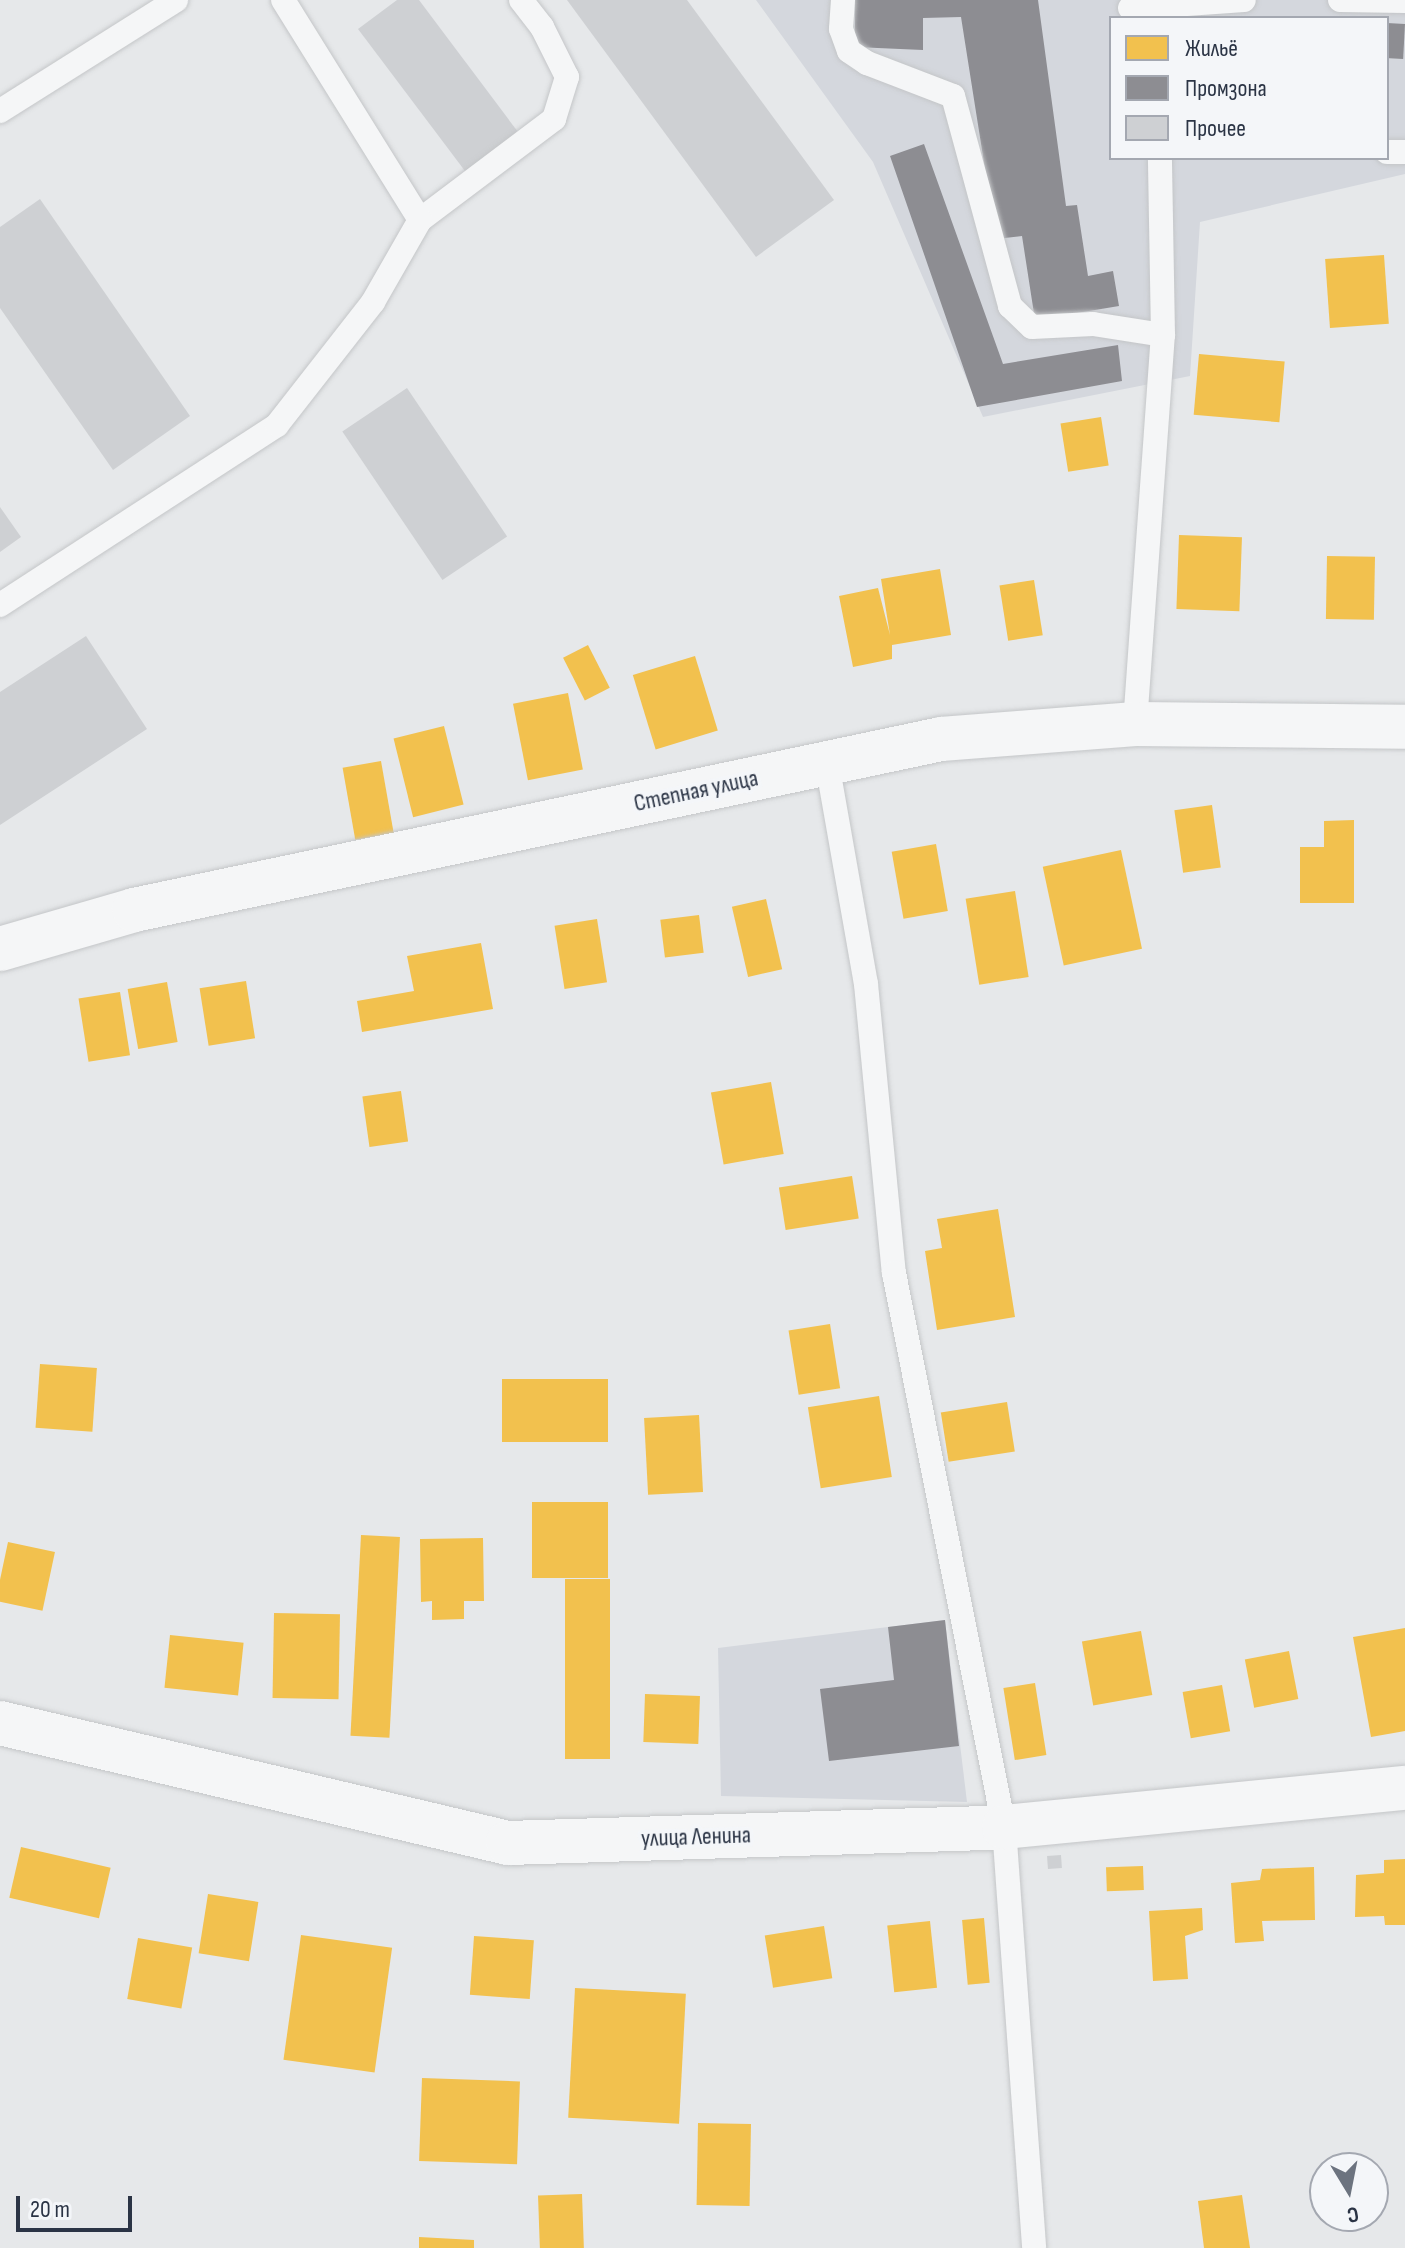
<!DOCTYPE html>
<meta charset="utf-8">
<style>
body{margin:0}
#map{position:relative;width:1405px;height:2248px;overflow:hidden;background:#e6e8ea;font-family:"Sofia Sans Condensed",sans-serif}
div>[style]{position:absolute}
.built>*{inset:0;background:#d4d7dd}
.homes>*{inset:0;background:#f2c14e;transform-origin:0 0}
.industry>*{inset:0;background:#8d8d92;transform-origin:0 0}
.building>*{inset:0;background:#ced0d3;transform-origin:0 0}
.roads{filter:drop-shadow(0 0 2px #c4c6c8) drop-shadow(0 0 2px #c4c6c8)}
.service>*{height:24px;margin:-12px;padding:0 12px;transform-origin:12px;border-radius:12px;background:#f5f6f7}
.minor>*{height:44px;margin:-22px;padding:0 22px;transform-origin:22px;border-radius:22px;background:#f5f6f7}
span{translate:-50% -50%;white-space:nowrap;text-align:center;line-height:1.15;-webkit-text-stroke:8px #f4f6f9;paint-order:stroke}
.street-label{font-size:24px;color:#2b3445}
.legend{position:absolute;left:1109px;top:16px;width:280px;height:144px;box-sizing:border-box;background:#f4f6f9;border:2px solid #a4a8b1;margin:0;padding:10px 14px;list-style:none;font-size:24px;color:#2b3445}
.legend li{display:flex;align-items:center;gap:16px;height:40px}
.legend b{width:40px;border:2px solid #a4a8b1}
.north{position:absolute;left:1309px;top:2152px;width:80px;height:80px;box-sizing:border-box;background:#f4f6f9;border:2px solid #a4a8b1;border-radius:50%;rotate:170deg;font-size:22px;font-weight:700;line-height:32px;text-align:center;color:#2b3445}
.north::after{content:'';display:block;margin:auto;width:28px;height:36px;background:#6c737f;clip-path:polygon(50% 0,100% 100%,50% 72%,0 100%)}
.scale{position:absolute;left:16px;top:2196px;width:116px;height:36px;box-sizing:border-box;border:4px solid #2b3445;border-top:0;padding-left:10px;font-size:24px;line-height:28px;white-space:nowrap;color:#2b3445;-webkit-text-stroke:6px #f4f6f9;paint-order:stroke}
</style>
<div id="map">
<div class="built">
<i style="clip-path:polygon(evenodd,756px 0,1405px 0,1405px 174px,1200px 222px,1190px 376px,983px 417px,873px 162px,756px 0,1111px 18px,1387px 18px,1387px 158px,1111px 158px,1111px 18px)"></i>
<i style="clip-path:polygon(945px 1620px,967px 1802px,721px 1796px,718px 1648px)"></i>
</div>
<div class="homes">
<i style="left:1384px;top:255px;width:69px;height:59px;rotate:86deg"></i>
<i style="left:1199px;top:354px;width:86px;height:61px;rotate:5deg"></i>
<i style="left:1101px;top:417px;width:49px;height:41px;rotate:81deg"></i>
<i style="left:1179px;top:535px;width:63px;height:74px;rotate:2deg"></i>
<i style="left:1327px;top:556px;width:48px;height:63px;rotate:1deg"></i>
<i style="clip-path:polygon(940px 569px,951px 635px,892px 645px,892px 659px,853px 667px,839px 596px,878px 588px,890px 635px,881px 579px)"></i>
<i style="left:1034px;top:580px;width:56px;height:35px;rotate:81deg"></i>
<i style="left:588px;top:645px;width:48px;height:28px;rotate:63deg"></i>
<i style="left:695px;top:656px;width:78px;height:65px;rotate:73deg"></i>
<i style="left:568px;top:693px;width:78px;height:56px;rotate:79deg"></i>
<i style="left:444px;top:726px;width:81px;height:52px;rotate:76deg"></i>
<i style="left:381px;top:761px;width:73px;height:39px;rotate:80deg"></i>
<i style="left:1212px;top:805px;width:63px;height:38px;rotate:82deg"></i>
<i style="clip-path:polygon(1354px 820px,1354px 903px,1300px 903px,1300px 847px,1324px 847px,1324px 821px)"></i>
<i style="left:936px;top:844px;width:68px;height:45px;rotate:80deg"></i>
<i style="left:1121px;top:850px;width:101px;height:80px;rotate:78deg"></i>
<i style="left:1015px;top:891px;width:87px;height:50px;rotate:81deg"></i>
<i style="left:766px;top:899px;width:72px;height:35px;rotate:77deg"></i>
<i style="left:699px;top:915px;width:38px;height:39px;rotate:83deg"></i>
<i style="left:597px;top:919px;width:64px;height:43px;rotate:81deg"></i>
<i style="clip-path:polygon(481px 943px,493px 1009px,362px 1032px,357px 1001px,414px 991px,407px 956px)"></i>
<i style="left:246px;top:981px;width:58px;height:47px;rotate:81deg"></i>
<i style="left:167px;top:982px;width:61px;height:40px;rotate:80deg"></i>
<i style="left:120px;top:992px;width:64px;height:42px;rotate:81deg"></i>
<i style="left:771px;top:1082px;width:73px;height:61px;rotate:80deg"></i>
<i style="left:401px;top:1091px;width:51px;height:39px;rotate:82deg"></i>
<i style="left:852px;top:1176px;width:43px;height:74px;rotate:81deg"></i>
<i style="clip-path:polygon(998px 1209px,1015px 1317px,937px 1330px,925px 1251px,942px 1248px,937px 1219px)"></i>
<i style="left:830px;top:1324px;width:65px;height:42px;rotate:81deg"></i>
<i style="left:40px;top:1364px;width:57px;height:64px;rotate:4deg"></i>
<i style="left:502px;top:1379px;width:106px;height:63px"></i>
<i style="left:879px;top:1396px;width:82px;height:72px;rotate:81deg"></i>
<i style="left:1007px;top:1402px;width:50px;height:67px;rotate:81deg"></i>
<i style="left:699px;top:1415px;width:77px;height:55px;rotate:87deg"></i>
<i style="left:532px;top:1502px;width:76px;height:76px"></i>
<i style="left:361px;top:1535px;width:39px;height:201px;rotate:3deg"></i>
<i style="clip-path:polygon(483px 1538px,484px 1601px,464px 1601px,464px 1619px,432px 1620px,432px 1601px,421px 1602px,420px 1539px)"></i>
<i style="left:8px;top:1542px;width:48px;height:60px;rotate:12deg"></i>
<i style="left:565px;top:1579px;width:45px;height:180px"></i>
<i style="left:274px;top:1613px;width:66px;height:85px;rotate:1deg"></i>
<i style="clip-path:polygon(1405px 1628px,1405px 1731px,1371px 1737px,1353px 1637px)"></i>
<i style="left:1141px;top:1631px;width:65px;height:60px;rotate:80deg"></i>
<i style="left:170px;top:1635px;width:74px;height:53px;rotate:6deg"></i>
<i style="left:1289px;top:1651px;width:49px;height:45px;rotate:79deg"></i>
<i style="left:1035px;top:1683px;width:73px;height:32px;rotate:81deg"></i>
<i style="left:1222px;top:1685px;width:47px;height:40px;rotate:80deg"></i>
<i style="left:645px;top:1694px;width:55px;height:48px;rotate:2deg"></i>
<i style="left:21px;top:1847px;width:92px;height:52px;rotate:13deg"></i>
<i style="clip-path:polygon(1405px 1859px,1405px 1925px,1385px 1925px,1384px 1916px,1355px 1917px,1356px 1875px,1384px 1873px,1384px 1860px)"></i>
<i style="left:1143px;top:1866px;width:24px;height:37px;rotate:88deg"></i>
<i style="clip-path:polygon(1314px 1867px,1315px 1920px,1262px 1921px,1264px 1941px,1235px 1943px,1231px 1883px,1260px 1880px,1262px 1869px)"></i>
<i style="left:208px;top:1894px;width:51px;height:60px;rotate:9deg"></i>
<i style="clip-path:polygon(1202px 1908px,1203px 1930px,1185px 1936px,1188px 1979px,1153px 1981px,1149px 1911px)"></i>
<i style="left:984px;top:1918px;width:65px;height:22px;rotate:85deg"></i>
<i style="left:930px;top:1921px;width:67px;height:43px;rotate:84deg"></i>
<i style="left:824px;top:1926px;width:53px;height:60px;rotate:81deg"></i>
<i style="left:301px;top:1935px;width:92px;height:126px;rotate:8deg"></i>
<i style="left:474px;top:1936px;width:60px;height:59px;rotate:4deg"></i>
<i style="left:138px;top:1938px;width:55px;height:62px;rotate:10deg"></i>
<i style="left:575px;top:1988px;width:111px;height:130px;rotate:3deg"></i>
<i style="left:422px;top:2078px;width:98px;height:83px;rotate:2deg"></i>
<i style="left:698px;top:2123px;width:53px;height:82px;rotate:1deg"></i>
<i style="left:582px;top:2194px;width:54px;height:44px;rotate:88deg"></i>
<i style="clip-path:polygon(1242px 2195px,1250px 2248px,1204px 2248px,1198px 2201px)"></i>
<i style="clip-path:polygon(419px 2237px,474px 2240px,474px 2248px,419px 2248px)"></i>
</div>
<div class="industry">
<i style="clip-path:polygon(855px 0,1038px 0,1066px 206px,1077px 205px,1088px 276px,1113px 271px,1119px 306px,1035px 320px,1022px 236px,996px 239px,961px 17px,923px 18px,923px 50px,855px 47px)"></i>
<i style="left:1387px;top:23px;width:18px;height:35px;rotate:3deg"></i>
<i style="clip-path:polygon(924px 144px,1003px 364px,1118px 345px,1122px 381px,977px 407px,890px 156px)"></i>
<i style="clip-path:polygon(945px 1620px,959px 1746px,829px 1761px,820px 1689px,894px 1680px,888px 1627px)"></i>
</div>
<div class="building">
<i style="clip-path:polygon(397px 0,419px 0,518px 132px,465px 171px,358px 29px)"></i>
<i style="clip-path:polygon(567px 0,687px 0,834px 200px,756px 257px)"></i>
<i style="clip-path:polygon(40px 199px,190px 416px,113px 470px,0 308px,0 227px)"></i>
<i style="left:407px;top:388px;width:179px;height:78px;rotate:56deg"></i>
<i style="clip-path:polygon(0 507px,21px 537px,0 552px)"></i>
<i style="clip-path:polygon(86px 636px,147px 729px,0 825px,0 692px)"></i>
<i style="left:1061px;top:1855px;width:13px;height:14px;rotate:86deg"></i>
</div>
<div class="roads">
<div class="service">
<i style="left:843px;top:0;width:29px;rotate:94deg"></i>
<i style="left:841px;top:29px;width:23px;rotate:70deg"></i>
<i style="left:849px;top:51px;width:22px;rotate:34deg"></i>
<i style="left:867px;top:63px;width:92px;rotate:21deg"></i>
<i style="left:953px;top:96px;width:218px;rotate:74.8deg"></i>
<i style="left:1010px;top:306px;width:30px;rotate:44deg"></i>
<i style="left:1032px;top:327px;width:61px;rotate:-2.8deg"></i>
<i style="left:1093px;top:324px;width:71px;rotate:8.9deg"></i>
<i style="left:1340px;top:0;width:65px;rotate:0.9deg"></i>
<i style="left:1130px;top:8px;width:114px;rotate:-4deg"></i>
<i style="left:0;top:111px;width:208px;rotate:-32.2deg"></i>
<i style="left:1387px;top:152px;width:18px"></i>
<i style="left:420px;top:220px;width:168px;rotate:-37deg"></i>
<i style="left:554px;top:119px;width:44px;rotate:-72.8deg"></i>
<i style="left:567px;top:77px;width:56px;rotate:-116.6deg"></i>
<i style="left:542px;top:27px;width:34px;rotate:-128deg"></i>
<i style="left:0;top:605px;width:330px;rotate:-33deg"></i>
<i style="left:277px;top:425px;width:156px;rotate:-52deg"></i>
<i style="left:373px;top:302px;width:95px;rotate:-60.2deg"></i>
<i style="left:420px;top:220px;width:259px;rotate:-121.9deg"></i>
<i style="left:1135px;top:724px;width:390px;rotate:-85.9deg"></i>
<i style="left:1163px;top:335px;width:177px;rotate:-91deg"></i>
<i style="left:827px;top:763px;width:224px;rotate:80deg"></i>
<i style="left:866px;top:984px;width:290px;rotate:84.5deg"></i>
<i style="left:894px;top:1273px;width:565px;rotate:78.77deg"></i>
<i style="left:1004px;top:1827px;width:422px;rotate:85.9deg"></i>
</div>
<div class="minor">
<i style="left:0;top:949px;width:140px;rotate:-16.2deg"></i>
<i style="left:134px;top:910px;width:825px;rotate:-11.96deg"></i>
<i style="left:941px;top:739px;width:195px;rotate:-4.4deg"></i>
<i style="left:1135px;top:724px;width:270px;rotate:0.6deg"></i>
<i style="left:0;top:1723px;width:522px;rotate:13.29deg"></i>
<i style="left:508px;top:1843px;width:496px;rotate:-1.8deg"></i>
<i style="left:1004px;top:1827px;width:403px;rotate:-5.6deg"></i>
</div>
</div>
<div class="street-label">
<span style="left:696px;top:791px;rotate:-12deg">Степная улица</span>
<span style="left:696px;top:1837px;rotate:-2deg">улица Ленина</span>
</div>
<ul class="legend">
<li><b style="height:22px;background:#f2c14e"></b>Жильё</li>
<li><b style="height:22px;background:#8d8d92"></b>Промзона</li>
<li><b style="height:22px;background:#ced0d3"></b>Прочее</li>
</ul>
<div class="north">С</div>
<div class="scale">20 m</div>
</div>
